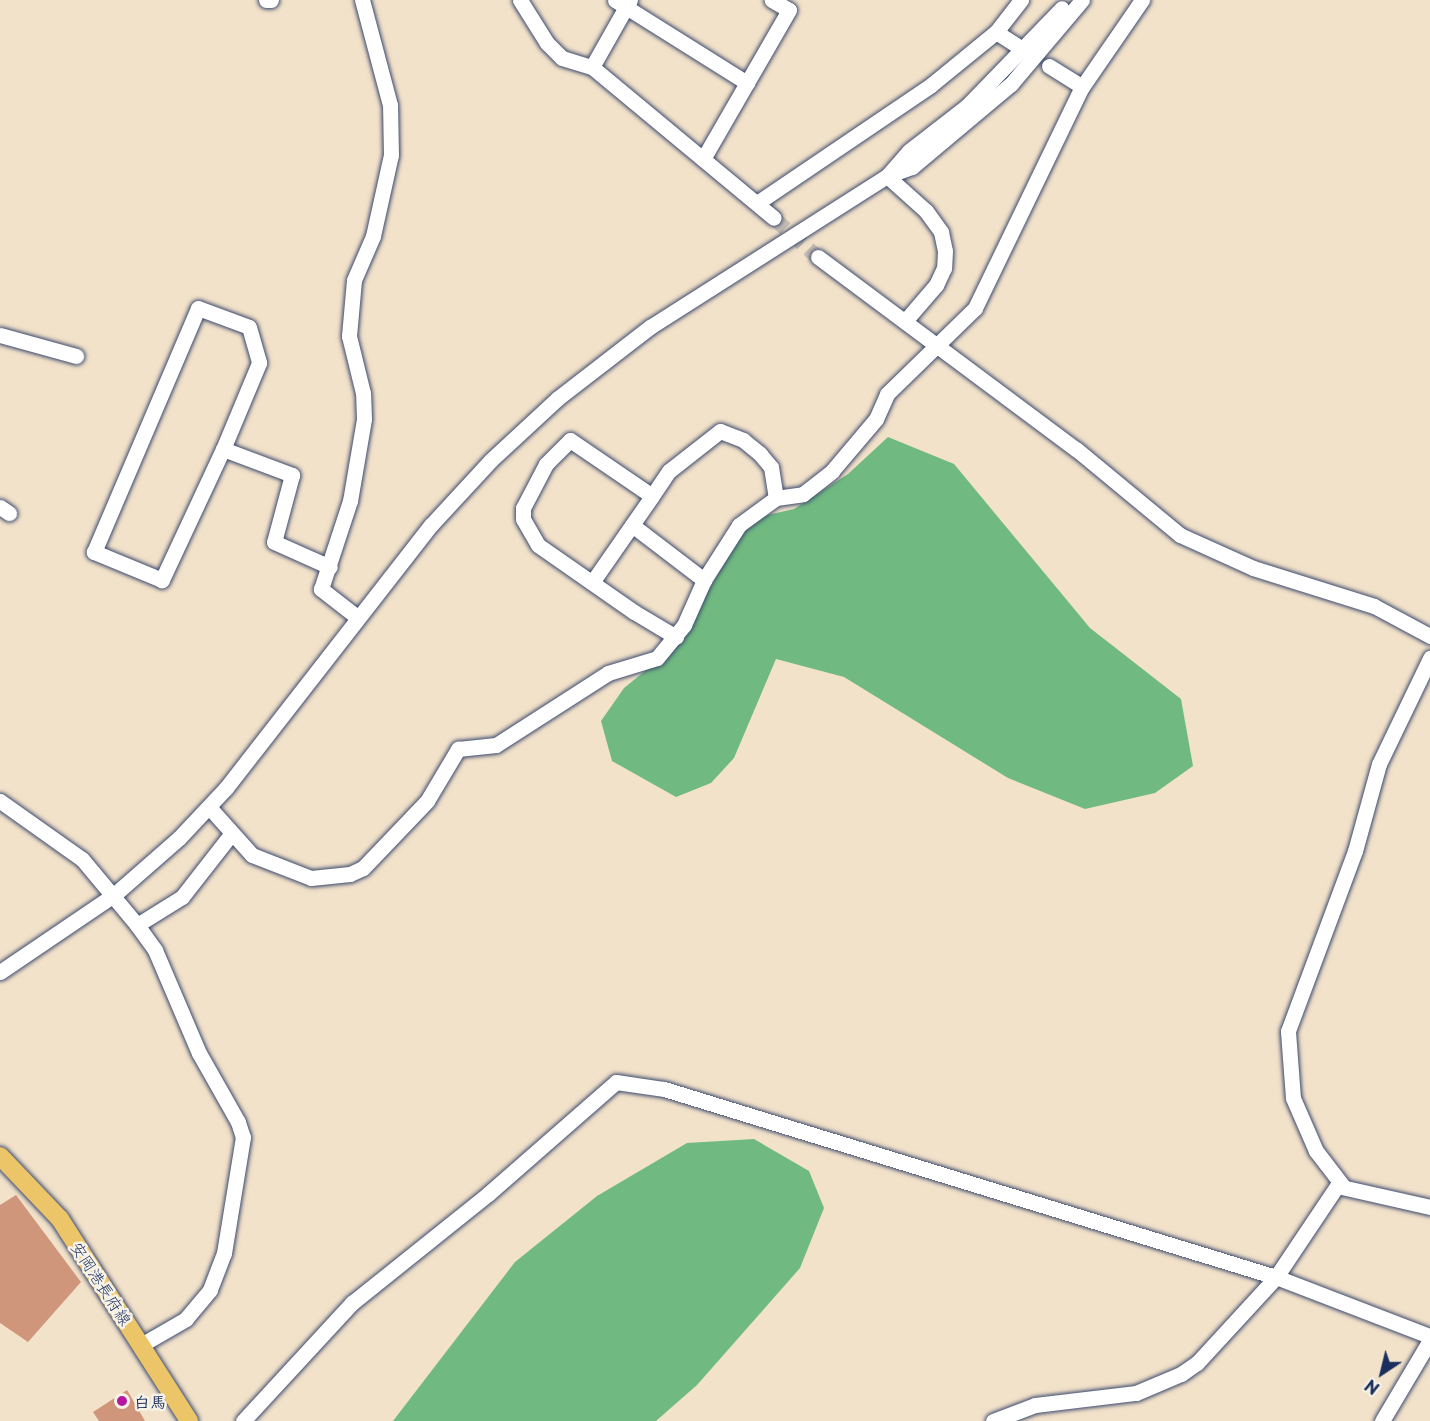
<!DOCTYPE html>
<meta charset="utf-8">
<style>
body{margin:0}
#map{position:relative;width:1430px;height:1421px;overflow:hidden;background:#f3e2ca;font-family:"Playpen Sans","Klee One",sans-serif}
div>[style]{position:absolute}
.forest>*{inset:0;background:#70ba81}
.building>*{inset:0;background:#d0967c}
.minor-tunnel>*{height:15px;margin-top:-7.5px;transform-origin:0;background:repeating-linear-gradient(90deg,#c8beb4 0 15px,transparent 0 23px)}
.roads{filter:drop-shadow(0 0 2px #3b4a6e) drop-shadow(0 0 2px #3b4a6e)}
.minor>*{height:15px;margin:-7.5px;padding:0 7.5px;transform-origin:7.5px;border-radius:7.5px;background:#fff}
.major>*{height:18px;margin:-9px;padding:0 9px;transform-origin:9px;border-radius:9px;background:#edc569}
.dots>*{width:16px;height:16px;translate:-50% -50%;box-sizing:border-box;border:3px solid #f7f3e8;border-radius:50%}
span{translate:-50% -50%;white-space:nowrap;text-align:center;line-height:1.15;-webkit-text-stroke:5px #f7f3e8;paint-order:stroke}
.street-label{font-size:16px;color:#1b2f5e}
.poi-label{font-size:16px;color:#1b2f5e;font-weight:700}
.left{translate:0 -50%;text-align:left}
.north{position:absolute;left:1352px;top:1343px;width:60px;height:60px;-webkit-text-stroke:4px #f7f3e8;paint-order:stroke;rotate:215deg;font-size:16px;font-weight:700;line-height:24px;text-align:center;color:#1b2f5e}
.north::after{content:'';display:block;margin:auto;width:21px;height:27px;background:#1b2f5e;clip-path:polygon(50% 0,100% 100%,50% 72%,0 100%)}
</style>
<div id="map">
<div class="forest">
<i style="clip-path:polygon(888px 437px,954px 464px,1090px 628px,1181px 699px,1193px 766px,1155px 793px,1085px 809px,1008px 778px,844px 677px,776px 659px,734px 758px,711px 783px,676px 797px,612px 761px,601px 721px,624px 688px,676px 646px,750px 519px,794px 509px,848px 474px)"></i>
<i style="clip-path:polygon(754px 1139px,809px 1171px,824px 1208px,800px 1268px,697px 1385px,656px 1421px,393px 1421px,515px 1262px,597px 1196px,687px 1143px)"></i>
</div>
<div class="building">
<i style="clip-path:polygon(16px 1195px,81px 1282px,28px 1342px,0 1323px,0 1205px)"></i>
<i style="clip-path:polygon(127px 1390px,145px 1421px,99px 1421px,93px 1412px)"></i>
</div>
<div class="minor-tunnel">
<i style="left:774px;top:218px;width:59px;rotate:41.6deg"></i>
</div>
<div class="roads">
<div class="minor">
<i style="left:266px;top:0;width:5px"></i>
<i style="left:520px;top:0;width:51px;rotate:57.9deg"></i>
<i style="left:547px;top:43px;width:21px;rotate:45deg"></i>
<i style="left:562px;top:58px;width:31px;rotate:17deg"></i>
<i style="left:592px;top:67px;width:236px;rotate:39.7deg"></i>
<i style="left:630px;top:0;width:8px;rotate:120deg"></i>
<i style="left:626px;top:7px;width:143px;rotate:32.1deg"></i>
<i style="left:996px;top:32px;width:24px;rotate:33deg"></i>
<i style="left:1049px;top:66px;width:39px;rotate:32deg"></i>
<i style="left:592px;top:67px;width:69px;rotate:-60.5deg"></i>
<i style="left:626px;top:7px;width:13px;rotate:-148deg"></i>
<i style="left:703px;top:159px;width:172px;rotate:-60deg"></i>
<i style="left:789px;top:10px;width:20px;rotate:-150deg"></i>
<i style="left:889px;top:174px;width:30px;rotate:-49deg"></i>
<i style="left:909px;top:151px;width:73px;rotate:-37.8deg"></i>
<i style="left:967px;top:106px;width:136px;rotate:-45.9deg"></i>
<i style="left:887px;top:176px;width:52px;rotate:41.9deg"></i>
<i style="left:926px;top:211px;width:26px;rotate:54deg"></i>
<i style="left:941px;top:232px;width:19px;rotate:78deg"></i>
<i style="left:945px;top:251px;width:17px;rotate:93deg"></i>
<i style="left:944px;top:268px;width:19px;rotate:115deg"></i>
<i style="left:936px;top:285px;width:48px;rotate:130.7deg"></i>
<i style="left:757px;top:203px;width:210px;rotate:-34.1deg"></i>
<i style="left:931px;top:85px;width:84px;rotate:-39.2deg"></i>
<i style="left:996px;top:32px;width:41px;rotate:-52deg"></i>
<i style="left:818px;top:257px;width:322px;rotate:36.7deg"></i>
<i style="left:1076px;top:449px;width:135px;rotate:39.6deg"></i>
<i style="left:1180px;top:535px;width:80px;rotate:24.3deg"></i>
<i style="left:1253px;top:568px;width:127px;rotate:17.4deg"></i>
<i style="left:1374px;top:606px;width:64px;rotate:28.2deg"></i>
<i style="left:0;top:335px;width:79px;rotate:15.4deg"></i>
<i style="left:223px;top:449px;width:145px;rotate:115deg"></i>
<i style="left:162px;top:580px;width:74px;rotate:-157.6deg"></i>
<i style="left:94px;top:552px;width:265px;rotate:-66.9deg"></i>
<i style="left:198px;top:308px;width:54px;rotate:20.4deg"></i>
<i style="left:249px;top:327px;width:37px;rotate:74deg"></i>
<i style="left:259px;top:363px;width:93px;rotate:112.7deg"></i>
<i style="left:223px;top:449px;width:74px;rotate:20.6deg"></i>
<i style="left:292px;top:475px;width:69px;rotate:105deg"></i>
<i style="left:274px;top:542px;width:61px;rotate:24.1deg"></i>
<i style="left:0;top:507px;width:11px;rotate:34deg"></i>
<i style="left:632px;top:525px;width:91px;rotate:37.4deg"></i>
<i style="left:593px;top:581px;width:103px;rotate:-55.2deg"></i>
<i style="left:357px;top:617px;width:46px;rotate:-142.1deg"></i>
<i style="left:321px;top:589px;width:93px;rotate:-71.8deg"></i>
<i style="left:350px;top:501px;width:83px;rotate:-80.3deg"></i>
<i style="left:364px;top:419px;width:26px;rotate:-92deg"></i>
<i style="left:363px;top:393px;width:59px;rotate:-103.8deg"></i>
<i style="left:349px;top:336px;width:56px;rotate:-84.9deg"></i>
<i style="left:354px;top:280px;width:48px;rotate:-66.6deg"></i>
<i style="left:373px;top:236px;width:83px;rotate:-77.5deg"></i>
<i style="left:391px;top:155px;width:50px;rotate:-91.1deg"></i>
<i style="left:390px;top:105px;width:109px;rotate:-104.9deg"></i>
<i style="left:676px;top:637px;width:49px;rotate:-149.2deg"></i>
<i style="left:634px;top:612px;width:117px;rotate:-145.1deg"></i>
<i style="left:538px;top:545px;width:30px;rotate:-120deg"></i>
<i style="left:523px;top:519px;width:11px;rotate:-90deg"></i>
<i style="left:523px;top:508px;width:50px;rotate:-62.4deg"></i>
<i style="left:546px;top:464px;width:34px;rotate:-45deg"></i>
<i style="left:570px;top:440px;width:99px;rotate:34.3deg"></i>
<i style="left:652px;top:496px;width:30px;rotate:-56deg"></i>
<i style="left:669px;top:471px;width:65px;rotate:-38.1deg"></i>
<i style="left:720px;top:431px;width:25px;rotate:21deg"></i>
<i style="left:743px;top:440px;width:22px;rotate:39deg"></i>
<i style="left:760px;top:454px;width:17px;rotate:50deg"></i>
<i style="left:771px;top:467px;width:31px;rotate:81deg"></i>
<i style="left:0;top:801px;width:100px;rotate:35.3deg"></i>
<i style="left:82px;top:859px;width:86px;rotate:50.2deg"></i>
<i style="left:137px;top:925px;width:31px;rotate:54deg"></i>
<i style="left:155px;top:950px;width:112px;rotate:66.9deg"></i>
<i style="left:199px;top:1053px;width:79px;rotate:60.5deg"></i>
<i style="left:238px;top:1122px;width:16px;rotate:72deg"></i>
<i style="left:243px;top:1137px;width:118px;rotate:99.3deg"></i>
<i style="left:224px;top:1253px;width:40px;rotate:111deg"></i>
<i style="left:210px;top:1290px;width:38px;rotate:130deg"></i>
<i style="left:186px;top:1319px;width:52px;rotate:150deg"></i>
<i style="left:209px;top:807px;width:64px;rotate:48.1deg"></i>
<i style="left:252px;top:855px;width:63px;rotate:21.3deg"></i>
<i style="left:311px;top:878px;width:39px;rotate:-6deg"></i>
<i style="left:350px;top:874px;width:14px;rotate:-25deg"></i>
<i style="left:363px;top:868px;width:93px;rotate:-46.3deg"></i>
<i style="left:427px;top:801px;width:61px;rotate:-59.2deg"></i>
<i style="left:458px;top:749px;width:38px;rotate:-6deg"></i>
<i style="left:496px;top:745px;width:133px;rotate:-32.7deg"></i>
<i style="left:608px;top:673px;width:51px;rotate:-17deg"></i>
<i style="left:657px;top:658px;width:43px;rotate:-50.7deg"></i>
<i style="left:684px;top:625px;width:49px;rotate:-66deg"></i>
<i style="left:704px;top:580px;width:65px;rotate:-57.5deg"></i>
<i style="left:739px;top:525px;width:46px;rotate:-36.1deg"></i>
<i style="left:776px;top:498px;width:27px;rotate:-8deg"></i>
<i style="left:803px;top:494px;width:37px;rotate:-38deg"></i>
<i style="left:832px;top:471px;width:68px;rotate:-49.8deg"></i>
<i style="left:876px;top:419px;width:27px;rotate:-66deg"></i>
<i style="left:887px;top:394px;width:123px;rotate:-44.3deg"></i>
<i style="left:975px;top:308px;width:246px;rotate:-64.2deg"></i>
<i style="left:1082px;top:87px;width:106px;rotate:-55.4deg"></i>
<i style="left:137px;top:925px;width:53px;rotate:-31.9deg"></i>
<i style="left:182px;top:897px;width:81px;rotate:-52deg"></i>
<i style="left:0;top:972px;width:139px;rotate:-34.1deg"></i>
<i style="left:115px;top:894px;width:85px;rotate:-41.2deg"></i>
<i style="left:179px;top:838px;width:69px;rotate:-46.8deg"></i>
<i style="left:226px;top:788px;width:333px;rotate:-52.1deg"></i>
<i style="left:431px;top:525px;width:88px;rotate:-47.3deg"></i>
<i style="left:491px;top:460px;width:91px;rotate:-42.8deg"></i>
<i style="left:558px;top:398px;width:116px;rotate:-37.7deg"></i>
<i style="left:650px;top:327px;width:281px;rotate:-32.5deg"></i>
<i style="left:887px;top:176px;width:27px;rotate:-20deg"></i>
<i style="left:912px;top:167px;width:129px;rotate:-40deg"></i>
<i style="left:1011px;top:84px;width:110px;rotate:-49.8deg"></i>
<i style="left:1343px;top:1186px;width:44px;rotate:-127.6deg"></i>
<i style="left:1316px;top:1151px;width:58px;rotate:-113.5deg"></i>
<i style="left:1293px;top:1098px;width:67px;rotate:-94.3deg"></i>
<i style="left:1288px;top:1031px;width:192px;rotate:-69.6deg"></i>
<i style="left:1355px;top:851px;width:90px;rotate:-74.6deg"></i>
<i style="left:1379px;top:764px;width:118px;rotate:-64.3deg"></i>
<i style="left:243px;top:1421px;width:161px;rotate:-47.3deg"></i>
<i style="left:352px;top:1303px;width:174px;rotate:-38.7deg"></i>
<i style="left:488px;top:1194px;width:170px;rotate:-41.2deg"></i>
<i style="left:616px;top:1082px;width:49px;rotate:8.3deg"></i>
<i style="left:664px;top:1089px;width:640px;rotate:17.08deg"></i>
<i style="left:1276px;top:1277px;width:165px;rotate:21deg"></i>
<i style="left:993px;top:1421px;width:45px;rotate:-20.9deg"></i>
<i style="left:1035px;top:1405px;width:102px;rotate:-6.8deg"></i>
<i style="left:1136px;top:1393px;width:49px;rotate:-22.9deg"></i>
<i style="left:1181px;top:1374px;width:19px;rotate:-35deg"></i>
<i style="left:1197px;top:1363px;width:117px;rotate:-47.4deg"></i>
<i style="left:1276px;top:1277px;width:110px;rotate:-56.2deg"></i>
<i style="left:1337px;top:1186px;width:95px;rotate:12.7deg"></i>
<i style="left:1382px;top:1421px;width:94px;rotate:-59.3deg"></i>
</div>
<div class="major">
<i style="left:0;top:1156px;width:87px;rotate:46.4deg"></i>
<i style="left:60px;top:1219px;width:240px;rotate:57.4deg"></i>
</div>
</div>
<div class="dots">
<i style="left:122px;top:1401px;background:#b5179e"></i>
</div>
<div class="street-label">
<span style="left:102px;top:1283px;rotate:57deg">安岡港長府線</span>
</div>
<div class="poi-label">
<span class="left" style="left:134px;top:1401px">白馬</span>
</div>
<div class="north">N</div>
</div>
